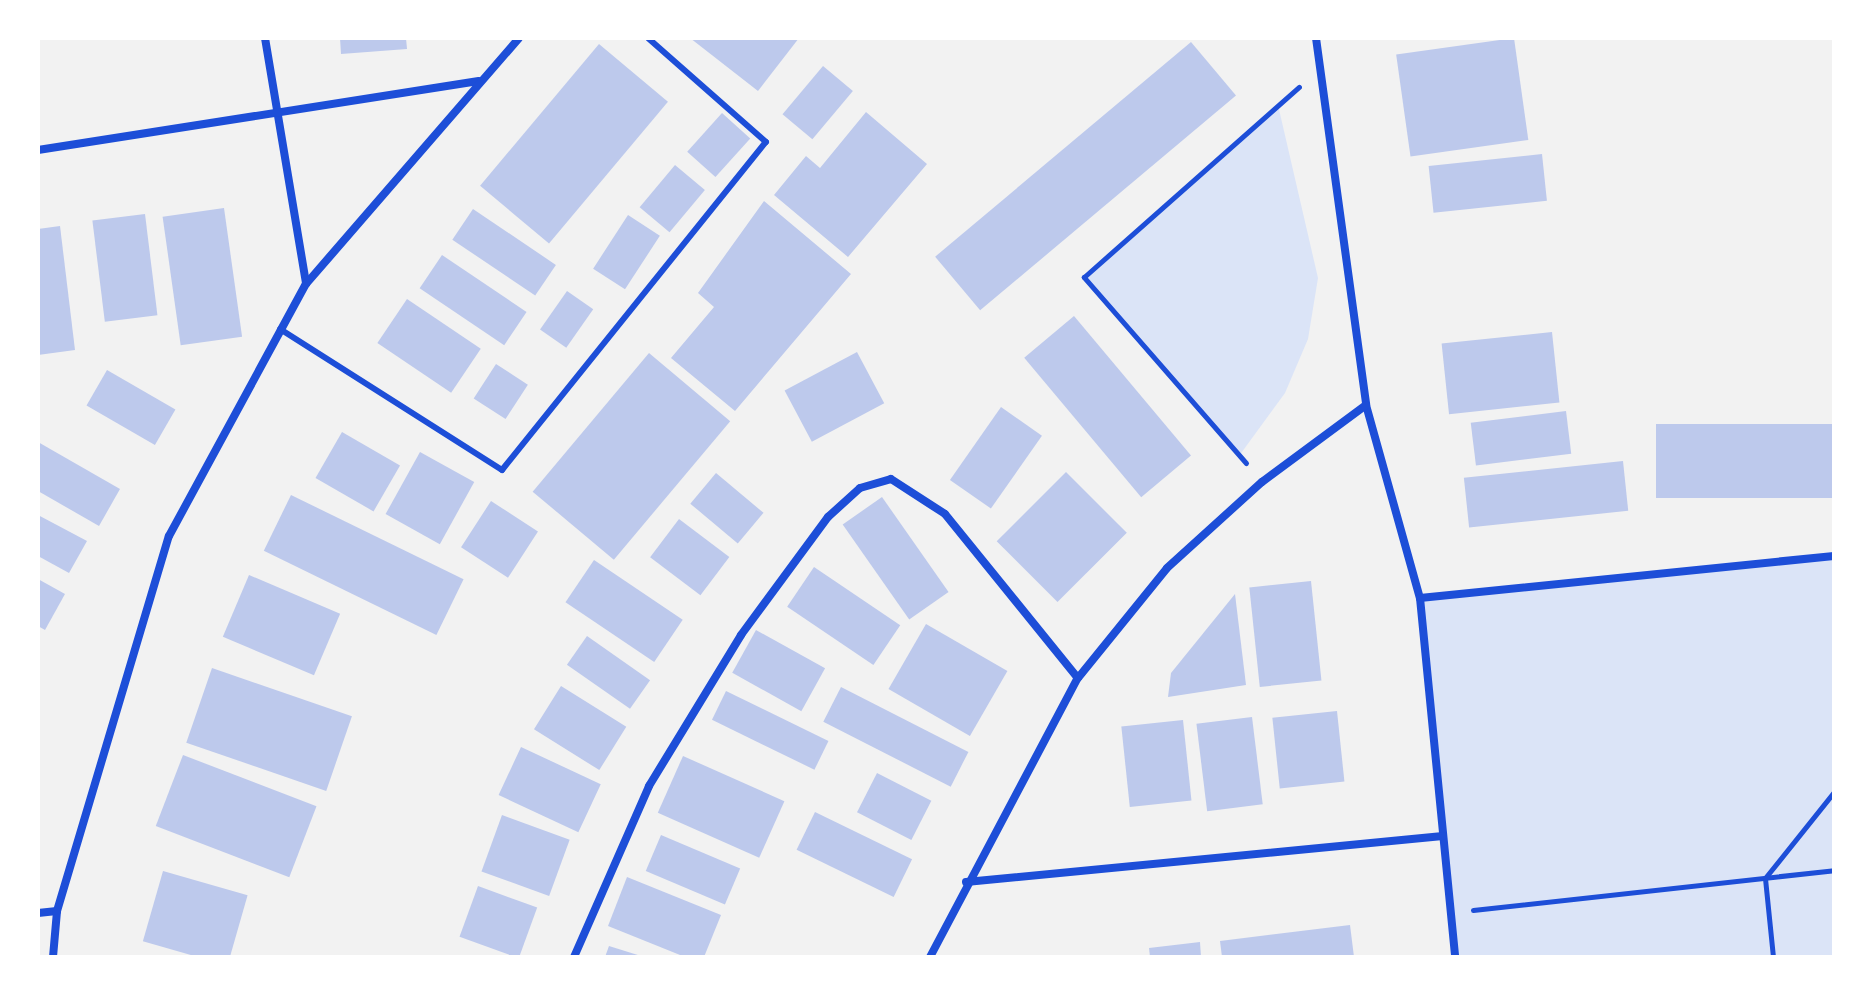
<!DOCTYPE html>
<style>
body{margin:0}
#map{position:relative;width:1872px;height:995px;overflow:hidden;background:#f2f2f2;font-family:"Exo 2",sans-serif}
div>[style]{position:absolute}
.green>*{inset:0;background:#dbe4f7}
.building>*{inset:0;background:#bdc9ec;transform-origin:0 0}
.path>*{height:5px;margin:-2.5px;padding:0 2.5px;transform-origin:2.5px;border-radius:2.5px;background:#1d4ed8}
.service>*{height:6px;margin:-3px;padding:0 3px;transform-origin:3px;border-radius:3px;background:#1d4ed8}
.minor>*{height:8px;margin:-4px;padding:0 4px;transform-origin:4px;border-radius:4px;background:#1d4ed8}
span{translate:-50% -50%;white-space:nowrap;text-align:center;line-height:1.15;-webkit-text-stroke:7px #fff;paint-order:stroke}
.frame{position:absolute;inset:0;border:40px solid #fff;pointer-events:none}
</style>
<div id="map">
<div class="green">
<i style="clip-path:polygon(1278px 105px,1318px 278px,1308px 339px,1285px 393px,1239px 456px,1084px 278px)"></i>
<i style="clip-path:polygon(1834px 556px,1834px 957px,1455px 957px,1420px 598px)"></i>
</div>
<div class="building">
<i style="clip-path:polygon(340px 38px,406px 38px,407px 49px,341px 54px)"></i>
<i style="clip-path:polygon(690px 38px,799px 38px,758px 91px)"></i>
<i style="left:1514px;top:38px;width:103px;height:119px;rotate:82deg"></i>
<i style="left:1191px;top:42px;width:70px;height:334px;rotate:50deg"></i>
<i style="left:599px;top:44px;width:90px;height:185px;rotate:40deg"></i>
<i style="left:823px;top:66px;width:39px;height:63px;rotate:40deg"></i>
<i style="clip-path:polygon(866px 112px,927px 164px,848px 257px,774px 195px,806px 156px,820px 168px)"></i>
<i style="left:722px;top:113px;width:38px;height:52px;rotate:42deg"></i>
<i style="left:1542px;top:154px;width:47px;height:114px;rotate:84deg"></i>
<i style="left:675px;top:165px;width:39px;height:55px;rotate:40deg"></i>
<i style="clip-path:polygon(764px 201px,851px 274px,735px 411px,671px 358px,714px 307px,698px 293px)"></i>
<i style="left:224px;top:208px;width:130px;height:62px;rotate:82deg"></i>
<i style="left:473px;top:209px;width:100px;height:37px;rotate:34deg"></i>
<i style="left:145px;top:214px;width:102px;height:53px;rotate:83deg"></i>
<i style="left:628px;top:215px;width:38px;height:64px;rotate:33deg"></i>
<i style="clip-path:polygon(60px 226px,75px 350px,38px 355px,38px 229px)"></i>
<i style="left:442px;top:255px;width:102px;height:40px;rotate:34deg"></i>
<i style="left:567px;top:291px;width:32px;height:47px;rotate:35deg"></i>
<i style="left:407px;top:299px;width:89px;height:53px;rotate:34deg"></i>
<i style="left:1074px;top:316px;width:182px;height:65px;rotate:50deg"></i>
<i style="left:1552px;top:332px;width:71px;height:111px;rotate:84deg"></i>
<i style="left:857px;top:352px;width:58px;height:82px;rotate:62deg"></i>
<i style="left:649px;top:353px;width:106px;height:181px;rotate:40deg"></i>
<i style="left:496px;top:364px;width:38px;height:41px;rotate:33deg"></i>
<i style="left:107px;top:370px;width:79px;height:41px;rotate:30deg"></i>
<i style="left:1001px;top:407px;width:50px;height:89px;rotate:35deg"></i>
<i style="left:1566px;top:411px;width:43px;height:96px;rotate:83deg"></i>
<i style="left:1834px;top:424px;width:74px;height:178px;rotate:90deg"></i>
<i style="left:342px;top:432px;width:67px;height:53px;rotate:30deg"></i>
<i style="clip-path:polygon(38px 442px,120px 489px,99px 526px,38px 491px)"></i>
<i style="left:420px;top:452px;width:62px;height:71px;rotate:29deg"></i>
<i style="left:1623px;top:461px;width:50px;height:160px;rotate:84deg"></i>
<i style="left:1066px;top:472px;width:86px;height:98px;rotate:45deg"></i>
<i style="left:716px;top:473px;width:62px;height:40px;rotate:40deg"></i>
<i style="left:291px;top:495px;width:192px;height:62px;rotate:26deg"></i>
<i style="left:882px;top:497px;width:116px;height:48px;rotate:55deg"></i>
<i style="left:491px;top:501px;width:56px;height:55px;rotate:33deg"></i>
<i style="clip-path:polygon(38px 515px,87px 541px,69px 573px,38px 556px)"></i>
<i style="left:679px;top:519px;width:63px;height:48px;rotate:37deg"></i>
<i style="left:594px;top:560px;width:107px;height:51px;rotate:34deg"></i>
<i style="left:814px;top:567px;width:104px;height:48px;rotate:34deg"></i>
<i style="left:249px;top:575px;width:99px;height:67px;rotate:23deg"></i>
<i style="clip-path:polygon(38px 579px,65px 594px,45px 630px,38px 626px)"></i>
<i style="left:1311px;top:581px;width:100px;height:62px;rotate:84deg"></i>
<i style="clip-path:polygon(1235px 594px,1246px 685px,1168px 697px,1171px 673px)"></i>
<i style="left:926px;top:624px;width:94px;height:75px;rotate:30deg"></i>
<i style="left:756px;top:630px;width:79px;height:49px;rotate:29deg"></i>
<i style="left:587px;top:636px;width:77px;height:35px;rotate:35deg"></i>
<i style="left:212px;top:668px;width:148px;height:79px;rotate:19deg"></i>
<i style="left:561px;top:686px;width:77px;height:51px;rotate:32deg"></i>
<i style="left:841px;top:687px;width:143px;height:39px;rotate:27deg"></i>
<i style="left:726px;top:691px;width:114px;height:32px;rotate:26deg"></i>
<i style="left:1337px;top:711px;width:71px;height:65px;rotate:84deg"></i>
<i style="left:1252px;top:717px;width:88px;height:56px;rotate:83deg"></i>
<i style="left:1183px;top:720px;width:81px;height:62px;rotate:84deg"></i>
<i style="left:521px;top:747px;width:88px;height:53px;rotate:25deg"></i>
<i style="left:183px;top:755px;width:143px;height:76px;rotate:21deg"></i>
<i style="left:683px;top:756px;width:111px;height:62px;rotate:24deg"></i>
<i style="left:877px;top:773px;width:61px;height:44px;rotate:27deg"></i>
<i style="left:815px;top:812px;width:108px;height:42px;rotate:26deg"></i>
<i style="left:502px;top:815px;width:72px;height:60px;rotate:20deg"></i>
<i style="left:661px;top:835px;width:86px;height:39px;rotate:23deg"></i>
<i style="left:163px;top:871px;width:88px;height:73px;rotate:16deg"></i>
<i style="clip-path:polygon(627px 877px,721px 915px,704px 957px,685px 957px,608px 926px)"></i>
<i style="left:478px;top:886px;width:63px;height:54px;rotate:20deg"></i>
<i style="clip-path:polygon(1350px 925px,1354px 957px,1222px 957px,1220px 941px)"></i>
<i style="clip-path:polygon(1200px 942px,1201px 957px,1150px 957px,1149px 948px)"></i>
<i style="clip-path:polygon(609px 946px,641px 956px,641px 957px,605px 957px)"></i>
</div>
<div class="path">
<i style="left:1246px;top:463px;width:247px;rotate:-131.1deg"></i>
<i style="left:1084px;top:277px;width:287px;rotate:-41.5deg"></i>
<i style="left:1473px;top:910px;width:363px;rotate:-6.3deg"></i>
<i style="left:1773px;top:957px;width:79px;rotate:-95.8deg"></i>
<i style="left:1765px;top:878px;width:110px;rotate:-51.3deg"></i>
</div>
<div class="service">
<i style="left:280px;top:329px;width:263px;rotate:32.4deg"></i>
<i style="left:502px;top:470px;width:421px;rotate:-51.2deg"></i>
<i style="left:766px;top:142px;width:157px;rotate:-138.6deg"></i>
</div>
<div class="minor">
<i style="left:265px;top:38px;width:249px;rotate:80.5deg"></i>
<i style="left:1316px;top:38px;width:370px;rotate:82.2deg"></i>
<i style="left:1366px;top:405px;width:200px;rotate:74.4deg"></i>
<i style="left:1420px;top:598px;width:361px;rotate:84.4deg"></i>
<i style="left:38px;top:150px;width:446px;rotate:-8.9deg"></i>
<i style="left:1420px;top:598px;width:416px;rotate:-5.8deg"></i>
<i style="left:966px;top:882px;width:479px;rotate:-5.5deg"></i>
<i style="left:38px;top:913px;width:19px;rotate:-6deg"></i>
<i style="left:53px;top:957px;width:46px;rotate:-85deg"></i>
<i style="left:57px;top:911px;width:391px;rotate:-73.4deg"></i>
<i style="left:169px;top:536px;width:287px;rotate:-61.5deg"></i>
<i style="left:306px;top:284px;width:325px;rotate:-49.1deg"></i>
<i style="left:574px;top:957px;width:187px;rotate:-66.3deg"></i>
<i style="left:649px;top:786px;width:177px;rotate:-58.6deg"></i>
<i style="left:741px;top:635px;width:147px;rotate:-53.6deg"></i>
<i style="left:828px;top:517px;width:43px;rotate:-42.2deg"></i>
<i style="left:860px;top:488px;width:32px;rotate:-16deg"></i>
<i style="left:891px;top:479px;width:64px;rotate:32.9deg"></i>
<i style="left:945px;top:514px;width:211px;rotate:51deg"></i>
<i style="left:930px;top:957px;width:316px;rotate:-62.1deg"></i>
<i style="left:1078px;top:678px;width:141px;rotate:-51deg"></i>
<i style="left:1167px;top:568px;width:128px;rotate:-42.2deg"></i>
<i style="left:1262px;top:482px;width:129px;rotate:-36.5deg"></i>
</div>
<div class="frame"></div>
</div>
